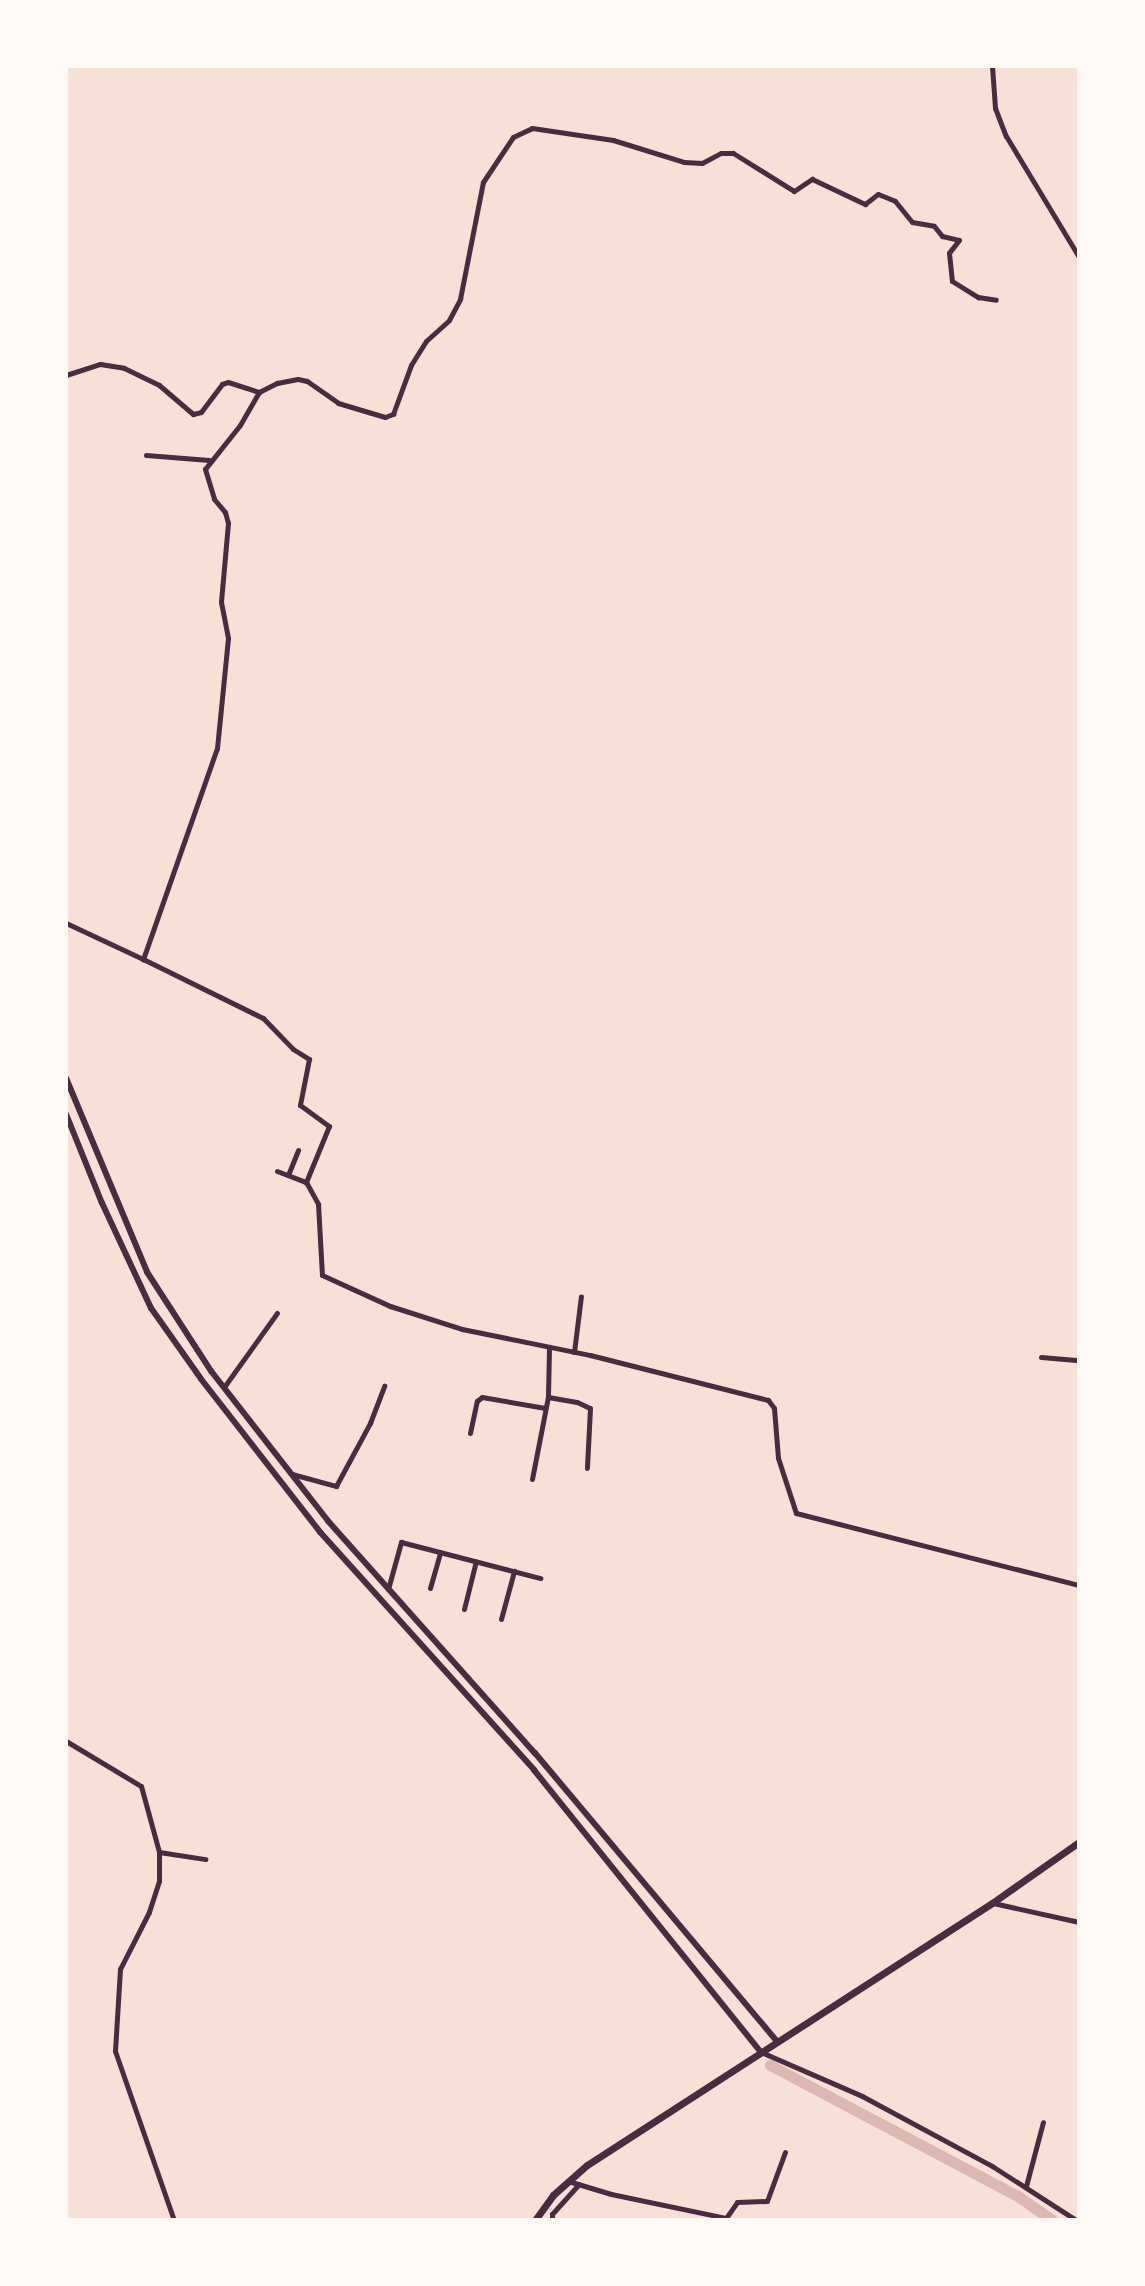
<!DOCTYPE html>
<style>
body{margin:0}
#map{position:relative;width:1145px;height:2286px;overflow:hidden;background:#f7e1d7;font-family:Jost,sans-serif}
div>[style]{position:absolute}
.canal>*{height:11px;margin:-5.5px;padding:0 5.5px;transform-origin:5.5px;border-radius:5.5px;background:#dcb8b0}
.minor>*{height:5px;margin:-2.5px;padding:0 2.5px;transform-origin:2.5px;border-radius:2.5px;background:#4a2c40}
.tertiary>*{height:6px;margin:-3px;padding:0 3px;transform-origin:3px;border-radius:3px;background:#4a2c40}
.secondary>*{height:7px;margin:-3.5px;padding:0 3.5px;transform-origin:3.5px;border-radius:3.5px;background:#4a2c40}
span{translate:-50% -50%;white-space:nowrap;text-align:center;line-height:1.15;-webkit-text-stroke:8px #fffaf5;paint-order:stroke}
.frame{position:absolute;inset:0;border:68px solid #fffaf5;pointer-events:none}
</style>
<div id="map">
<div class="canal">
<i style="left:770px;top:2065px;width:282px;rotate:27.9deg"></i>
<i style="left:1019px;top:2197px;width:40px;rotate:34.9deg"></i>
</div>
<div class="minor">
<i style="left:992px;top:66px;width:42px;rotate:85.9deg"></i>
<i style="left:995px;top:108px;width:30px;rotate:69deg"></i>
<i style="left:1006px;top:136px;width:141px;rotate:58.9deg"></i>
<i style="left:66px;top:375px;width:36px;rotate:-18deg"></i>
<i style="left:100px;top:364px;width:24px;rotate:9deg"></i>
<i style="left:124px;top:368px;width:39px;rotate:26deg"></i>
<i style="left:159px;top:385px;width:45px;rotate:40.5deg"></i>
<i style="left:193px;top:414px;width:8px;rotate:-14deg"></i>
<i style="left:201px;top:412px;width:35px;rotate:-53deg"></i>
<i style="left:222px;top:384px;width:6px;rotate:-18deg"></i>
<i style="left:228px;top:382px;width:33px;rotate:18deg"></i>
<i style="left:259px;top:392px;width:38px;rotate:120deg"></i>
<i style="left:240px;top:425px;width:56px;rotate:128.5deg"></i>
<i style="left:205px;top:469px;width:31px;rotate:73deg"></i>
<i style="left:214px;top:499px;width:17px;rotate:50deg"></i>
<i style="left:225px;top:512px;width:11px;rotate:75deg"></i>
<i style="left:228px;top:523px;width:79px;rotate:95.1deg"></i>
<i style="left:221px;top:602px;width:37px;rotate:79deg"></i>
<i style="left:228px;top:638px;width:111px;rotate:95.7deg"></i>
<i style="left:217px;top:748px;width:224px;rotate:109.3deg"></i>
<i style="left:143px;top:959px;width:134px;rotate:26.2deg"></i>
<i style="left:263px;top:1018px;width:43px;rotate:45.9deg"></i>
<i style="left:293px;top:1049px;width:19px;rotate:32deg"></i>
<i style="left:309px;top:1059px;width:47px;rotate:101.1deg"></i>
<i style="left:300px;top:1105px;width:36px;rotate:36deg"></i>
<i style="left:329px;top:1126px;width:61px;rotate:112.3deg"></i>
<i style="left:306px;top:1182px;width:25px;rotate:61deg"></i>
<i style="left:318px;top:1204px;width:71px;rotate:86.8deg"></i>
<i style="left:322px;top:1275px;width:75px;rotate:24.5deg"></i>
<i style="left:390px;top:1306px;width:76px;rotate:17.7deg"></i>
<i style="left:462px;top:1329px;width:131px;rotate:11.5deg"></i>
<i style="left:590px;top:1355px;width:184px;rotate:14.2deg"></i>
<i style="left:768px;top:1400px;width:10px;rotate:53deg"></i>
<i style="left:774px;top:1408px;width:50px;rotate:85.4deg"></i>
<i style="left:778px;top:1458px;width:58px;rotate:71.9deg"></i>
<i style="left:796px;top:1513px;width:292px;rotate:14.3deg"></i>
<i style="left:259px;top:392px;width:20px;rotate:-27deg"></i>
<i style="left:277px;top:383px;width:21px;rotate:-11deg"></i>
<i style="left:298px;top:379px;width:9px;rotate:13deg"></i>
<i style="left:307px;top:381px;width:38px;rotate:35deg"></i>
<i style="left:338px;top:403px;width:49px;rotate:16.6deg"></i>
<i style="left:385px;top:417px;width:9px;rotate:-21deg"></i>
<i style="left:393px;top:414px;width:52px;rotate:-69.8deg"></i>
<i style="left:411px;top:365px;width:28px;rotate:-58deg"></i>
<i style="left:426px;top:341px;width:31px;rotate:-42deg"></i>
<i style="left:449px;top:320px;width:24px;rotate:-62deg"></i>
<i style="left:460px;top:299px;width:119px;rotate:-78.9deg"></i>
<i style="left:483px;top:182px;width:54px;rotate:-56.3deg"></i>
<i style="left:513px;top:137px;width:21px;rotate:-25deg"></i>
<i style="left:532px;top:128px;width:82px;rotate:8.4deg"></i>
<i style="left:613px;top:140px;width:74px;rotate:17.2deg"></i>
<i style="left:684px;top:162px;width:18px;rotate:3deg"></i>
<i style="left:702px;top:163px;width:21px;rotate:-28deg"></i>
<i style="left:721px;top:153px;width:12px"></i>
<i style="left:733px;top:153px;width:72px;rotate:31.9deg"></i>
<i style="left:794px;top:191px;width:22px;rotate:-34deg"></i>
<i style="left:812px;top:179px;width:59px;rotate:25.3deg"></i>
<i style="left:865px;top:204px;width:16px;rotate:-38deg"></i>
<i style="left:878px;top:194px;width:18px;rotate:22deg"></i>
<i style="left:895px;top:201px;width:27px;rotate:51deg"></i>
<i style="left:912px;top:222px;width:22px;rotate:10deg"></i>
<i style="left:934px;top:226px;width:13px;rotate:51deg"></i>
<i style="left:942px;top:236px;width:17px;rotate:13deg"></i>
<i style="left:959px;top:240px;width:16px;rotate:128deg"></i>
<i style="left:949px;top:253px;width:28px;rotate:84deg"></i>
<i style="left:952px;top:281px;width:31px;rotate:32deg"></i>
<i style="left:978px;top:297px;width:18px;rotate:9deg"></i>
<i style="left:146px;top:455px;width:63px;rotate:4.5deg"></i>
<i style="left:66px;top:923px;width:85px;rotate:25.1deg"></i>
<i style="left:277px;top:1171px;width:31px;rotate:21deg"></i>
<i style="left:288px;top:1175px;width:27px;rotate:-68deg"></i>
<i style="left:549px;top:1348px;width:49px;rotate:91.2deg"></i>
<i style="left:548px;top:1397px;width:29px;rotate:10deg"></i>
<i style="left:577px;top:1402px;width:14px;rotate:25deg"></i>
<i style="left:590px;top:1408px;width:60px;rotate:92.9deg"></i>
<i style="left:574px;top:1352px;width:56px;rotate:-82.9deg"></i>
<i style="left:1041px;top:1357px;width:38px;rotate:5deg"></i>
<i style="left:224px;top:1387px;width:91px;rotate:-54.4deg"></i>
<i style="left:470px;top:1433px;width:33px;rotate:-78deg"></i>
<i style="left:477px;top:1401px;width:6px;rotate:-39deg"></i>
<i style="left:482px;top:1397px;width:64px;rotate:9.9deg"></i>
<i style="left:292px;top:1474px;width:46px;rotate:15.3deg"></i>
<i style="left:336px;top:1486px;width:72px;rotate:-61.6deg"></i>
<i style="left:370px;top:1423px;width:40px;rotate:-69deg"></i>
<i style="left:532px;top:1479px;width:84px;rotate:-79deg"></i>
<i style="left:430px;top:1588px;width:37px;rotate:-74deg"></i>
<i style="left:388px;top:1589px;width:49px;rotate:-74.5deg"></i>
<i style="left:401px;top:1542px;width:144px;rotate:14.5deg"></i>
<i style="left:464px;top:1609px;width:49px;rotate:-76deg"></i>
<i style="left:501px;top:1619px;width:50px;rotate:-74.8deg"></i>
<i style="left:66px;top:1741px;width:87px;rotate:31deg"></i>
<i style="left:141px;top:1786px;width:68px;rotate:74.7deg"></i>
<i style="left:159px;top:1852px;width:29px;rotate:90deg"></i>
<i style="left:159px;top:1881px;width:33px;rotate:108deg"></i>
<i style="left:149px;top:1912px;width:64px;rotate:117deg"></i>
<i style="left:120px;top:1969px;width:82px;rotate:93.5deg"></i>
<i style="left:115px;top:2051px;width:179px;rotate:70.8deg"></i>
<i style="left:159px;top:1852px;width:47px;rotate:8.7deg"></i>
<i style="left:993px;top:1903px;width:88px;rotate:12.5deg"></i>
<i style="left:761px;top:2052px;width:110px;rotate:23.5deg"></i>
<i style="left:862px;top:2096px;width:148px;rotate:28.3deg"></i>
<i style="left:992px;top:2166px;width:100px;rotate:32.7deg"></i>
<i style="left:568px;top:2181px;width:45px;rotate:16.8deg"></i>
<i style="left:611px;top:2194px;width:117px;rotate:11.8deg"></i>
<i style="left:726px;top:2218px;width:19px;rotate:-55deg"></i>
<i style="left:737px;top:2202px;width:30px;rotate:-2deg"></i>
<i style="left:767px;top:2201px;width:52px;rotate:-69.8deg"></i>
<i style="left:1026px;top:2186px;width:66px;rotate:-75.1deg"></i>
<i style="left:552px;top:2220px;width:6px;rotate:-90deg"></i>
<i style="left:552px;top:2214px;width:40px;rotate:-48deg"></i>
</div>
<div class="tertiary">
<i style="left:66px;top:1078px;width:210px;rotate:67.3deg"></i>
<i style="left:147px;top:1272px;width:118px;rotate:57.1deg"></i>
<i style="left:211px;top:1371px;width:190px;rotate:52deg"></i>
<i style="left:328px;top:1521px;width:311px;rotate:48.3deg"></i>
<i style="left:535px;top:1753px;width:376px;rotate:50deg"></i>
<i style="left:66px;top:1114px;width:96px;rotate:68deg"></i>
<i style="left:102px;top:1203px;width:116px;rotate:65deg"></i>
<i style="left:151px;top:1308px;width:87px;rotate:54.8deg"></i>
<i style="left:201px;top:1379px;width:194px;rotate:52.1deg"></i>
<i style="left:320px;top:1532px;width:320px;rotate:48deg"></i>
<i style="left:534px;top:1770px;width:362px;rotate:51.2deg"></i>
</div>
<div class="secondary">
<i style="left:535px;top:2220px;width:31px;rotate:-54deg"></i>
<i style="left:553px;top:2195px;width:45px;rotate:-41.4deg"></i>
<i style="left:587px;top:2165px;width:482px;rotate:-32.9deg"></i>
<i style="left:992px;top:1903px;width:106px;rotate:-35deg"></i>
</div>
<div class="frame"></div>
</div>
